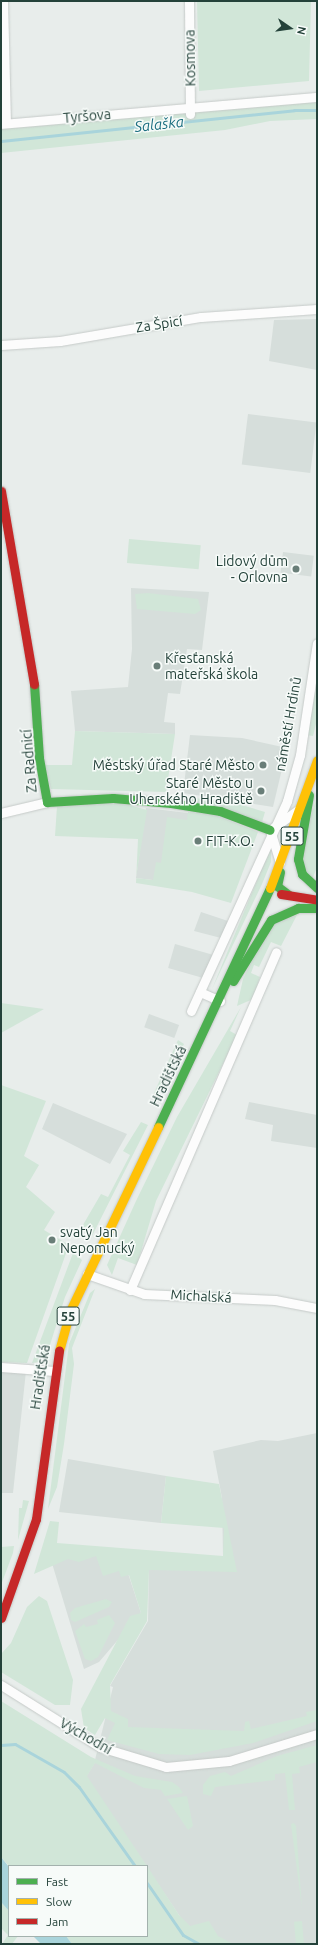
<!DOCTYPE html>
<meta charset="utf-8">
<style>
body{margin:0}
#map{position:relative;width:318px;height:1945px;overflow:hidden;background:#e8edeb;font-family:Ubuntu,sans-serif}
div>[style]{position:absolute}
.built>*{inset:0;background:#d6dedb;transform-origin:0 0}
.green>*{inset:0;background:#d1e6d8;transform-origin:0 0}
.water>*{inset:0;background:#a9d4db}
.stream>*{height:3px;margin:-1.5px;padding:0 1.5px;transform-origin:1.5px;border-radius:1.5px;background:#a9d4db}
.roads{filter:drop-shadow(0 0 1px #c5cac8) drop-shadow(0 0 1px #c5cac8)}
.street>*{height:9px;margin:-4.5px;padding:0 4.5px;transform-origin:4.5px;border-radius:4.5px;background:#fcfcfc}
.fast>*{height:9px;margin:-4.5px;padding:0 4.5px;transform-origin:4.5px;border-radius:4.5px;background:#4caf50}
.slow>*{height:9px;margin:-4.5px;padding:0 4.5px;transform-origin:4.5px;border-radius:4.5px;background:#ffc107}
.jam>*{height:9px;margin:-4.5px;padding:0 4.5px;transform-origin:4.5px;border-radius:4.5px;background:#c62828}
.dots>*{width:11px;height:11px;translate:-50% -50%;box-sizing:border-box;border:2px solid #f7fbf9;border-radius:50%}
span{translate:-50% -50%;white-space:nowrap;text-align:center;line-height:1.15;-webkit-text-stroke:3px #f7fbf9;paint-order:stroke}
.shield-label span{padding:1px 3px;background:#f7fbf9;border:1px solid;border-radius:3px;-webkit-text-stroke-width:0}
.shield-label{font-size:13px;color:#24423a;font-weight:700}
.street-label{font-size:14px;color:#24423a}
.poi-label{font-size:14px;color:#24423a}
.right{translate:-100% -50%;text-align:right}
.left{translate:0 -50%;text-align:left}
.water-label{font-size:15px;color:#1c6f80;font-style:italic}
.frame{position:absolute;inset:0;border:2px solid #24423a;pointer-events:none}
.legend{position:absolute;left:8px;top:1865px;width:140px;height:72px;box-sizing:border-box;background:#f7fbf9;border:1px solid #a3b1ad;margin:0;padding:5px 7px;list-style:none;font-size:12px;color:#24423a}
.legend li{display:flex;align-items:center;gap:8px;height:20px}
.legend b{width:20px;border:1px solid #a3b1ad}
.north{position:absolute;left:270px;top:8px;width:40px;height:40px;-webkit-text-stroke:3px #f7fbf9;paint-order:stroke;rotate:103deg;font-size:11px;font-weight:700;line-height:16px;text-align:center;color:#24423a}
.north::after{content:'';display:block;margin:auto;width:14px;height:18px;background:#24423a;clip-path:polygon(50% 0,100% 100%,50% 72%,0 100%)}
</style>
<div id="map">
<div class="built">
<i style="clip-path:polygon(317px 319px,317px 370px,269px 361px,274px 320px)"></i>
<i style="left:248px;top:414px;width:69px;height:51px;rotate:7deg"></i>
<i style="left:283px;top:552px;width:31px;height:21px;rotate:7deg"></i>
<i style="clip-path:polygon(131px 588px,209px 592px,202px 650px,187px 649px,180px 694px,168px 693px,164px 722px,175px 723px,175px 734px,75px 731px,71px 691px,128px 687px,132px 649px)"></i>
<i style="clip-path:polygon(190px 735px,242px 738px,287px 748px,273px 807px,183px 793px)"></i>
<i style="clip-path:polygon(146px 808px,221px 817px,202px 886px,136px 878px)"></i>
<i style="clip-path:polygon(201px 912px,228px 921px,221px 938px,194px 931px)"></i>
<i style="left:175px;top:944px;width:41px;height:25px;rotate:16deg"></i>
<i style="left:149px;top:1014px;width:32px;height:14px;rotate:20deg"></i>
<i style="clip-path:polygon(249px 1102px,317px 1115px,317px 1148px,271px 1141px,273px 1125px,245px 1119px)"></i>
<i style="clip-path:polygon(53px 1103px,127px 1134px,110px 1164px,42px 1129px)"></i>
<i style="clip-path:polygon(1px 1371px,26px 1371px,13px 1493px,1px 1493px)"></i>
<i style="clip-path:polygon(317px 1433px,317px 1944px,213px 1944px,183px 1921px,86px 1777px,94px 1764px,113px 1687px,110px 1686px,148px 1621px,149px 1570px,223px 1556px,222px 1498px,213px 1451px,261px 1440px,278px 1441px)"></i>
<i style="clip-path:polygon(68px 1459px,166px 1476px,161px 1523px,59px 1512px)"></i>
<i style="clip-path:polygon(99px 1550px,123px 1558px,141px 1613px,99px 1662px,84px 1669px,51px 1560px)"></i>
</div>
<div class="green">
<i style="clip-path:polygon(197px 1px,311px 1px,309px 81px,199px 91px)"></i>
<i style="clip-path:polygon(317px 102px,317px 119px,270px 121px,225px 130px,1px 153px,1px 129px)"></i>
<i style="left:129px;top:539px;width:72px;height:24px;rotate:5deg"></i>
<i style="clip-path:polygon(148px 593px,198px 599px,201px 610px,195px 614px,137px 609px,135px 594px)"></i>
<i style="clip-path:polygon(317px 683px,317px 720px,313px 736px,307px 735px)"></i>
<i style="clip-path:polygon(75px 731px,175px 734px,166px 792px,51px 789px,44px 765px,72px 765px)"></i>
<i style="clip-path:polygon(175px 796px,232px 802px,265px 812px,262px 822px)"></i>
<i style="clip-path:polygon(317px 797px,317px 867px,312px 880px,304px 871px,304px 837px)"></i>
<i style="clip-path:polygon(122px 803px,147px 810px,136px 878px,153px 880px,156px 862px,161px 863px,167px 817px,187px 820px,188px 812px,213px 814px,258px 832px,231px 903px,192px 892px,136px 883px,138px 839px,55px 836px,57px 806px)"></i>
<i style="clip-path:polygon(271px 847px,271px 862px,262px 884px,212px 989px)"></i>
<i style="clip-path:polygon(297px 915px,281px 946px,271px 942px,259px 967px,254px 965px,251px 973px,260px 977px,253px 999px,237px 1006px,243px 979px,262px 940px,274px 924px)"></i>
<i style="clip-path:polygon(1px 1003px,44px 1009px,1px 1033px)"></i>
<i style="clip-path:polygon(241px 1007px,230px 1031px,237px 1035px,156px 1201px,137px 1265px,118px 1258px,112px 1275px,107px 1265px,136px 1201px,177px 1117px)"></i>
<i style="clip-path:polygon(178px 1040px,184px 1044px,159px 1095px,154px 1093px)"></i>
<i style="clip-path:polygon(1px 1085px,46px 1101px,24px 1156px,39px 1165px,26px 1187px,55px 1212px,44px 1230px,69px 1245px,27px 1363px,1px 1362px)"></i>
<i style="clip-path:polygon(141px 1122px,148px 1125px,92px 1236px,80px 1230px,101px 1194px,108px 1197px,130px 1155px,123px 1151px)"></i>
<i style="clip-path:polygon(73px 1253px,82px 1260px,65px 1297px,45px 1361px,32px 1363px)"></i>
<i style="clip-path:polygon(95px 1289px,72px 1348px,74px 1364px,64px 1444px,57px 1487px,48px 1509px,69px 1344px,90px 1293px)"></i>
<i style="clip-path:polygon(166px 1476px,219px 1484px,237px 1572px,149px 1570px,147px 1621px,110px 1685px,111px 1711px,128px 1719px,128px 1727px,244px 1731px,245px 1722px,249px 1721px,251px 1729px,307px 1716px,306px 1712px,317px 1710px,317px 1721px,253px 1743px,190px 1755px,159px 1754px,107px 1740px,115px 1723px,105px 1718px,95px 1735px,84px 1728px,81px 1709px,130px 1616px,141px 1613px,129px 1575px,121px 1577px,119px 1571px,103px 1576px,96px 1556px,79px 1562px,68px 1559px,34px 1574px,50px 1521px,59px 1522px,57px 1543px,223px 1556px,224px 1528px,161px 1523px)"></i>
<i style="clip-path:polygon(23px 1500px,29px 1501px,18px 1540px,19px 1508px,22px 1508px)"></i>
<i style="clip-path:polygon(14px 1546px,13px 1553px,1px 1585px,1px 1547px)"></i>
<i style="clip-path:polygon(39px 1596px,47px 1601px,73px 1680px,70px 1705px,55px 1705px,1px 1672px,1px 1654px,11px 1643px,27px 1607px)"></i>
<i style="clip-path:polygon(106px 1599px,112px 1602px,109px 1607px,75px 1622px,71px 1620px,70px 1613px,75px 1608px)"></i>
<i style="clip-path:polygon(109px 1615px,115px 1623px,98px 1657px,91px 1661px,85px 1659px,75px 1631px,84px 1624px,86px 1627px,98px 1624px,97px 1620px)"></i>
<i style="clip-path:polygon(1px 1701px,91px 1757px,135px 1776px,172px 1782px,179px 1787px,183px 1793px,165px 1796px,161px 1790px,144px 1788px,95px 1763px,87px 1776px,147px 1866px,9px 1866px,1px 1857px)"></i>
<i style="clip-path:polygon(317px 1745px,317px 1762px,299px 1767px,300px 1773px,292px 1774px,295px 1810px,289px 1810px,285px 1773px,275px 1774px,275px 1780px,215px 1787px,211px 1796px,203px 1794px,203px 1785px,210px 1776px,225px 1772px,231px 1776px,277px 1756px)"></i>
<i style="clip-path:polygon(187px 1796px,193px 1826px,188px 1830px,167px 1799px)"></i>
<i style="clip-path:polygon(294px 1823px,296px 1826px,302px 1908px,291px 1824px)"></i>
<i style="clip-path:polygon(147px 1866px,179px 1915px,190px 1926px,209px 1921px,218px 1936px,233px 1944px,72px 1944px,66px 1936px,147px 1936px)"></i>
<i style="clip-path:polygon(1px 1902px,9px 1911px,9px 1936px,18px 1936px,12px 1944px,2px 1944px,8px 1935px,1px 1928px)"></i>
<i style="left:302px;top:1921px;width:23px;height:8px;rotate:85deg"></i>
</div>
<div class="water">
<i style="clip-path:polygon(1px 1857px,9px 1867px,9px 1911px,1px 1902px)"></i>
<i style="clip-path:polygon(33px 1936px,66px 1936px,72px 1944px,41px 1944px)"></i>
</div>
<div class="stream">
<i style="left:1px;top:141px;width:295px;rotate:-6deg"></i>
<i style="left:294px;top:110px;width:23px"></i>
<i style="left:1px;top:1745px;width:14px;rotate:-4deg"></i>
<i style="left:15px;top:1744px;width:56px;rotate:29.7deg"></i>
<i style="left:64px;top:1772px;width:21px;rotate:45deg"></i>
<i style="left:79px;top:1787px;width:97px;rotate:54.7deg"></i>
<i style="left:147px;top:1883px;width:63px;rotate:55.3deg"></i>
<i style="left:183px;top:1935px;width:18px;rotate:29deg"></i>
</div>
<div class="roads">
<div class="street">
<i style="left:3px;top:1px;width:122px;rotate:88.6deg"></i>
<i style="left:189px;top:1px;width:113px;rotate:89.5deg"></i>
<i style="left:1px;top:124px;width:317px;rotate:-4.9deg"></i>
<i style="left:1px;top:345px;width:59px;rotate:-3.9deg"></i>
<i style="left:60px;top:341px;width:143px;rotate:-9.7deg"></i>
<i style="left:201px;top:317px;width:116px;rotate:-3.9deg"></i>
<i style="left:1px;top:813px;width:47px;rotate:-13.4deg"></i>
<i style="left:273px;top:828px;width:32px;rotate:-36deg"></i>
<i style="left:270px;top:830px;width:34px;rotate:73deg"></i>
<i style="left:200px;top:992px;width:22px;rotate:24deg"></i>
<i style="left:191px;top:1011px;width:231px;rotate:-65.4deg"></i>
<i style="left:287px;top:801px;width:48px;rotate:-74.2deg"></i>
<i style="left:300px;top:755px;width:113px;rotate:-81.4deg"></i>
<i style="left:87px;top:1274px;width:60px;rotate:19.3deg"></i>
<i style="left:144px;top:1294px;width:131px;rotate:2.6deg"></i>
<i style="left:275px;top:1300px;width:43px;rotate:10.8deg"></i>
<i style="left:130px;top:1290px;width:368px;rotate:-66.6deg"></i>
<i style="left:1px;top:1367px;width:53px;rotate:4.3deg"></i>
<i style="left:1px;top:1685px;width:117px;rotate:32.1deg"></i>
<i style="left:100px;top:1747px;width:69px;rotate:16.9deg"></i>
<i style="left:166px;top:1767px;width:63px;rotate:-5.4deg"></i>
<i style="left:229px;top:1761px;width:92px;rotate:-17.1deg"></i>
</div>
<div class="fast">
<i style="left:34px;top:684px;width:74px;rotate:86.1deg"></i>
<i style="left:39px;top:758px;width:45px;rotate:79.7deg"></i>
<i style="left:47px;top:802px;width:66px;rotate:-3.5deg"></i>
<i style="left:113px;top:798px;width:58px;rotate:4.9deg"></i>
<i style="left:171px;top:803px;width:50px;rotate:9.3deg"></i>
<i style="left:220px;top:811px;width:53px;rotate:20.8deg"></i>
<i style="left:309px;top:795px;width:65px;rotate:99.8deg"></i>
<i style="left:298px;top:859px;width:16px;rotate:75deg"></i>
<i style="left:302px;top:874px;width:21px;rotate:43deg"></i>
<i style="left:280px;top:872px;width:14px;rotate:102deg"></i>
<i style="left:277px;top:886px;width:15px;rotate:37deg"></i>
<i style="left:233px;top:981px;width:72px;rotate:-58.1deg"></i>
<i style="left:271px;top:920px;width:30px;rotate:-24deg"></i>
<i style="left:298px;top:908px;width:19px"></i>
<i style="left:158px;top:1127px;width:264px;rotate:-64.9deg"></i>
</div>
<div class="slow">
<i style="left:270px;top:888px;width:136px;rotate:-69.8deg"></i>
<i style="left:59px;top:1351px;width:41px;rotate:-74.6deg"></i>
<i style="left:70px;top:1311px;width:204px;rotate:-64.4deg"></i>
</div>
<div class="jam">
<i style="left:1px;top:491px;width:196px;rotate:80.3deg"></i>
<i style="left:281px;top:894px;width:36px;rotate:9deg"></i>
<i style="left:1px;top:1618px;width:105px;rotate:-70.5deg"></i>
<i style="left:36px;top:1519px;width:170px;rotate:-82.2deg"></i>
</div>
</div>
<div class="dots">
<i style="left:296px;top:569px;background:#697e78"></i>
<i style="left:157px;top:666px;background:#697e78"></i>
<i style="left:263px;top:765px;background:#697e78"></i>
<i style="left:261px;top:791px;background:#697e78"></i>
<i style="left:198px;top:841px;background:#697e78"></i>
<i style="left:52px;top:1240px;background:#697e78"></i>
</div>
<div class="shield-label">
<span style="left:292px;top:836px">55</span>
<span style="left:68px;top:1316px">55</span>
</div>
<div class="street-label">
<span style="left:190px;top:58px;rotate:-91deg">Kosmova</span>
<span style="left:87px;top:116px;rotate:-5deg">Tyršova</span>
<span style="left:159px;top:324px;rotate:-9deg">Za Špicí</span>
<span style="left:288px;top:724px;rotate:-80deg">náměstí Hrdinů</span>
<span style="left:29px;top:761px;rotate:-95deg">Za Radnicí</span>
<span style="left:168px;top:1076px;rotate:-64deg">Hradišťská</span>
<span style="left:201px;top:1296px;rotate:3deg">Michalská</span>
<span style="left:40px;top:1377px;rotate:-81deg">Hradišťská</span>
<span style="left:86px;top:1736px;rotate:30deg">Východní</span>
</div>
<div class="poi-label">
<span class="right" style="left:288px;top:569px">Lidový dům<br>- Orlovna</span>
<span class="left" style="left:165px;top:666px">Křesťanská<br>mateřská škola</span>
<span class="right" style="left:255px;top:765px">Městský úřad Staré Město</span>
<span class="right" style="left:253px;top:791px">Staré Město u<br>Uherského Hradiště</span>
<span class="left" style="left:206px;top:841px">FIT-K.O.</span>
<span class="left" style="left:60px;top:1240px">svatý Jan<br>Nepomucký</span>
</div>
<div class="water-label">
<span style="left:159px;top:124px;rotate:-6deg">Salaška</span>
</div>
<div class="frame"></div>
<ul class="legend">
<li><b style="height:5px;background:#4caf50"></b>Fast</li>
<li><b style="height:5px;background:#ffc107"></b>Slow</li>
<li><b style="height:5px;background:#c62828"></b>Jam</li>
</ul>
<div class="north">N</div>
</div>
